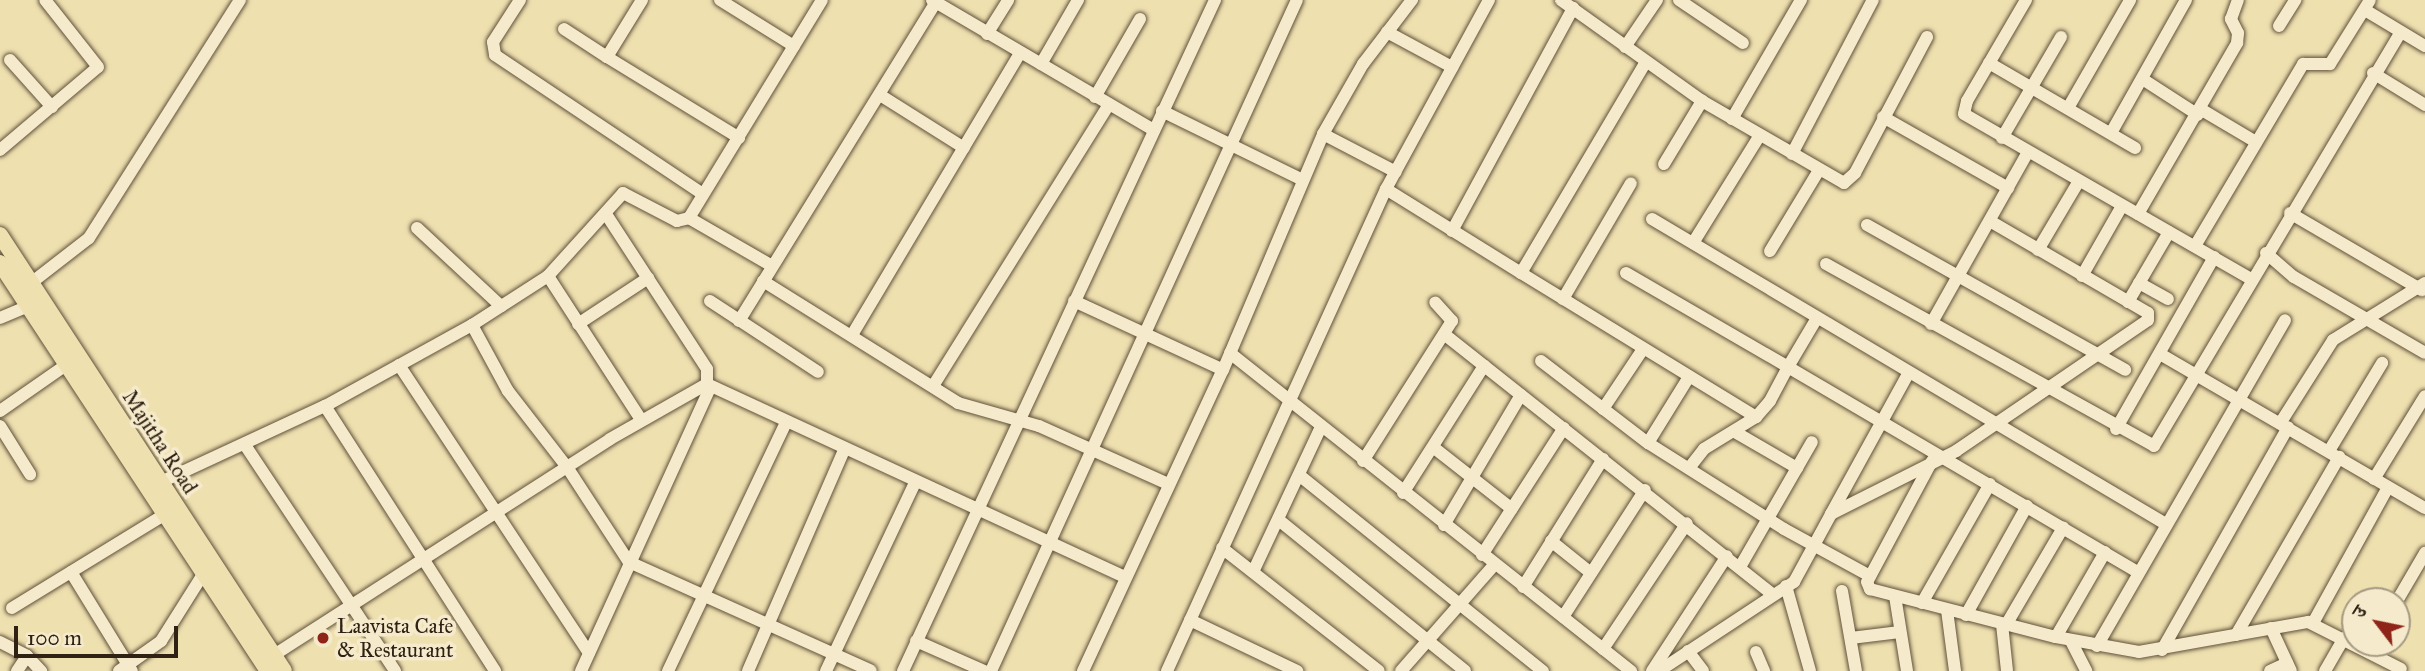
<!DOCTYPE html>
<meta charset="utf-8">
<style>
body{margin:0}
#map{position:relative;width:2425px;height:671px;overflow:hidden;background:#efe0b0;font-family:"IM FELL Great Primer","Noto Serif Devanagari",serif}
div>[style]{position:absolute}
.roads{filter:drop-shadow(0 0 2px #5f513a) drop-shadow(0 0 2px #5f513a)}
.minor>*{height:12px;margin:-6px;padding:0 6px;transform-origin:6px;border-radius:6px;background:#f5ebcc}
.major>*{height:16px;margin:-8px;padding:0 8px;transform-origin:8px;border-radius:8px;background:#efe0b0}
.dots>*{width:19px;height:19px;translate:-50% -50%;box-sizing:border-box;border:4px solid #f5ebcc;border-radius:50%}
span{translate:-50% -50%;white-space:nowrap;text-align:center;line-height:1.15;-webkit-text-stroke:7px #f5ebcc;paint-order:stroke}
.street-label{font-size:21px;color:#2f2113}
.poi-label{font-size:21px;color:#2f2113}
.left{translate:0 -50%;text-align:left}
.north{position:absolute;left:2341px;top:587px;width:70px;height:70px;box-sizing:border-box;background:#f5ebcc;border:2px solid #a69a82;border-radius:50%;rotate:302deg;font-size:19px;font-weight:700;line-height:28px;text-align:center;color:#2f2113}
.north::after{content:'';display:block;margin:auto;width:24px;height:32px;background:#8f2418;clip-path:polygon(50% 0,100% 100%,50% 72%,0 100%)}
.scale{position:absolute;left:14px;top:626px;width:164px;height:32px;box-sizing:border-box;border:4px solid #2f2113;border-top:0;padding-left:9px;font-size:21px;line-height:24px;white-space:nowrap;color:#2f2113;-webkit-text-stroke:5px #f5ebcc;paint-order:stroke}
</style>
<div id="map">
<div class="roads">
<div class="minor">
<i style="left:520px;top:0;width:50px;rotate:122.7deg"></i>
<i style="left:493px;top:42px;width:13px;rotate:81deg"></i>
<i style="left:495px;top:55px;width:250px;rotate:33.8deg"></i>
<i style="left:642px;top:0;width:67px;rotate:121.6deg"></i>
<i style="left:607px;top:57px;width:155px;rotate:31.5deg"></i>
<i style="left:720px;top:0;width:87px;rotate:31.9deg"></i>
<i style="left:932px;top:0;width:255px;rotate:30.4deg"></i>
<i style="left:1561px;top:0;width:173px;rotate:35.6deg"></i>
<i style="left:1702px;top:101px;width:164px;rotate:30deg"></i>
<i style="left:1844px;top:183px;width:15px;rotate:-42deg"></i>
<i style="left:1855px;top:173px;width:154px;rotate:-62.1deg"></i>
<i style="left:1679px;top:0;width:77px;rotate:33.9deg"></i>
<i style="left:2026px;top:0;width:117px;rotate:120.3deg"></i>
<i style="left:1967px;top:101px;width:13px;rotate:103deg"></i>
<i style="left:1964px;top:114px;width:331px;rotate:29.9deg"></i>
<i style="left:2365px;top:10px;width:70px;rotate:31deg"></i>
<i style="left:2279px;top:26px;width:31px;rotate:-58deg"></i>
<i style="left:564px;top:29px;width:51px;rotate:33.1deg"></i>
<i style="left:1387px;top:32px;width:74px;rotate:28.3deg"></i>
<i style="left:987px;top:34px;width:40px;rotate:-58deg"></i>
<i style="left:1625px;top:47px;width:57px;rotate:-55.8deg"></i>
<i style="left:10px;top:60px;width:63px;rotate:48.2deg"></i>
<i style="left:1989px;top:63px;width:169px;rotate:30.2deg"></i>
<i style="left:1041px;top:64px;width:74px;rotate:-60deg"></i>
<i style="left:2373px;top:73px;width:61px;rotate:31.6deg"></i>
<i style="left:2144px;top:80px;width:64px;rotate:32.9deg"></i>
<i style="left:880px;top:95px;width:99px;rotate:32.2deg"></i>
<i style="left:1095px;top:97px;width:90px;rotate:-60deg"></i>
<i style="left:2068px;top:108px;width:125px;rotate:-60.1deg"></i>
<i style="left:2202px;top:110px;width:63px;rotate:30.7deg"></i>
<i style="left:1162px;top:111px;width:157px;rotate:26.1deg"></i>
<i style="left:1883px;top:117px;width:144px;rotate:29.6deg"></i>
<i style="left:1732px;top:119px;width:138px;rotate:-59.9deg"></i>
<i style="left:2111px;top:133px;width:153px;rotate:-60.6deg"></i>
<i style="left:1323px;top:134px;width:82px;rotate:27.5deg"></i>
<i style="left:2002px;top:138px;width:117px;rotate:-59.7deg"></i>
<i style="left:0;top:150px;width:128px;rotate:-40.3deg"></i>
<i style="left:98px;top:67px;width:85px;rotate:-128.3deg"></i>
<i style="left:1792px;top:154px;width:174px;rotate:-62.3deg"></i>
<i style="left:1664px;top:164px;width:74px;rotate:-58.9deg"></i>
<i style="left:1386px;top:189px;width:159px;rotate:31.9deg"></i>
<i style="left:1521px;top:273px;width:244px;rotate:-59.4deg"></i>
<i style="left:2290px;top:213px;width:153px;rotate:30.3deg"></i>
<i style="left:606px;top:214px;width:185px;rotate:56.9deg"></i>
<i style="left:707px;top:369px;width:15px;rotate:90deg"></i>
<i style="left:2138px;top:214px;width:198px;rotate:-59.9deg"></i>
<i style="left:2237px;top:43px;width:10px;rotate:-84deg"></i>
<i style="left:2238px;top:33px;width:16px;rotate:-117deg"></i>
<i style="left:2231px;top:19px;width:20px;rotate:-70deg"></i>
<i style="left:689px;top:218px;width:255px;rotate:-58.6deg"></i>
<i style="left:1652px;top:219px;width:595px;rotate:30.7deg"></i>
<i style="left:1867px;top:225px;width:296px;rotate:29.3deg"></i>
<i style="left:417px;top:228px;width:115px;rotate:42.9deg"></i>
<i style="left:1452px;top:231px;width:254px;rotate:-61.5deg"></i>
<i style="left:1693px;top:243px;width:127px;rotate:-58.2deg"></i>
<i style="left:2195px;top:246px;width:212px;rotate:-59.3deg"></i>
<i style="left:2303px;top:64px;width:27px"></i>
<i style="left:2330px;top:64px;width:75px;rotate:-58deg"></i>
<i style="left:2038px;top:250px;width:80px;rotate:-59.3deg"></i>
<i style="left:1770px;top:251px;width:95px;rotate:-58.8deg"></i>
<i style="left:2266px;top:253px;width:37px;rotate:41deg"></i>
<i style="left:2294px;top:277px;width:151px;rotate:30.1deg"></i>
<i style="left:1826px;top:264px;width:375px;rotate:29deg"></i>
<i style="left:2154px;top:446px;width:482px;rotate:-59.2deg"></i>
<i style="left:1521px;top:273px;width:276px;rotate:31.5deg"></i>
<i style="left:1626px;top:273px;width:187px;rotate:30.1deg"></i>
<i style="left:1788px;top:367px;width:38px;rotate:118deg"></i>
<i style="left:1770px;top:401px;width:21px;rotate:131deg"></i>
<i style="left:1756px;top:417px;width:61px;rotate:148.4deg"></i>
<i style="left:1704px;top:449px;width:24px;rotate:128deg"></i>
<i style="left:548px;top:276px;width:171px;rotate:57.1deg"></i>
<i style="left:2082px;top:276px;width:81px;rotate:-60.3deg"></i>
<i style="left:763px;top:281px;width:230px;rotate:32deg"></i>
<i style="left:958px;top:403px;width:84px;rotate:15.9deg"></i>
<i style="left:1039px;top:426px;width:141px;rotate:24.2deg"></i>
<i style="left:31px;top:283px;width:73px;rotate:-37.8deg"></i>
<i style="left:89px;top:238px;width:282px;rotate:-57.6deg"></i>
<i style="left:2139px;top:283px;width:33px;rotate:29deg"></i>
<i style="left:1563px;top:299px;width:134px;rotate:-59.6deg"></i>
<i style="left:710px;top:301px;width:129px;rotate:33.3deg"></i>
<i style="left:1074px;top:301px;width:164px;rotate:24.8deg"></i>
<i style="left:2128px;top:302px;width:81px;rotate:-59.6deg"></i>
<i style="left:0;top:318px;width:38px;rotate:-23deg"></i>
<i style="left:1817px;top:318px;width:57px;rotate:120.6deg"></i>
<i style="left:1788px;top:367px;width:405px;rotate:30.4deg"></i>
<i style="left:739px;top:321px;width:375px;rotate:-58.3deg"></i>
<i style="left:578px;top:324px;width:84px;rotate:-33.3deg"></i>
<i style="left:1931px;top:324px;width:197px;rotate:-60.6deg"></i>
<i style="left:472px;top:325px;width:75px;rotate:61.4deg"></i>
<i style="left:508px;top:391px;width:96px;rotate:52.2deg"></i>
<i style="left:567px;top:467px;width:113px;rotate:56.9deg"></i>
<i style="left:629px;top:562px;width:265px;rotate:24.2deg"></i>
<i style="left:1444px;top:334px;width:419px;rotate:38.4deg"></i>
<i style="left:852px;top:335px;width:328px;rotate:-59.2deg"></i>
<i style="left:1230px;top:353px;width:512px;rotate:38.42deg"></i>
<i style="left:2160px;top:354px;width:306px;rotate:30.2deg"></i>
<i style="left:1541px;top:361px;width:135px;rotate:37.5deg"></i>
<i style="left:1648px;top:443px;width:161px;rotate:32.3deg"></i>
<i style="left:1784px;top:529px;width:98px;rotate:28.7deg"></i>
<i style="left:399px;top:365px;width:345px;rotate:56.6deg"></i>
<i style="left:933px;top:386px;width:332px;rotate:-58deg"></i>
<i style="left:325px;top:406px;width:315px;rotate:57.3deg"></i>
<i style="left:1603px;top:409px;width:72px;rotate:-56.3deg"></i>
<i style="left:0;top:411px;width:89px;rotate:-34.9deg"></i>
<i style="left:2281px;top:422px;width:97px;rotate:-57.6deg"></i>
<i style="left:2333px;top:340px;width:108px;rotate:-31.8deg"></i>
<i style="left:0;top:426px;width:57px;rotate:58deg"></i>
<i style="left:2116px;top:429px;width:198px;rotate:-60.3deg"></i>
<i style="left:1735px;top:432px;width:72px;rotate:30.1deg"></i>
<i style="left:1648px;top:443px;width:78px;rotate:-58.2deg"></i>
<i style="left:245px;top:445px;width:271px;rotate:56.4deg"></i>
<i style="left:1433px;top:447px;width:100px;rotate:38.1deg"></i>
<i style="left:2329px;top:451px;width:103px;rotate:-58.9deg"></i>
<i style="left:1363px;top:461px;width:166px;rotate:-57.6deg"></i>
<i style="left:1452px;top:321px;width:25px;rotate:-132deg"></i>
<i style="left:1932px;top:461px;width:137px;rotate:118.2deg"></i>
<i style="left:1867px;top:582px;width:8px;rotate:67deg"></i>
<i style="left:1870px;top:589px;width:192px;rotate:14.5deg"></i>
<i style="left:2056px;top:637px;width:84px;rotate:10.2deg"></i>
<i style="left:2139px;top:652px;width:172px;rotate:-10.1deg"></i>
<i style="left:2308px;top:622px;width:104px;rotate:26.8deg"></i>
<i style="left:1299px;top:475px;width:313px;rotate:38.8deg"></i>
<i style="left:2374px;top:479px;width:97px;rotate:-58.4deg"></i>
<i style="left:161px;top:482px;width:181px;rotate:-24.9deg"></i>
<i style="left:325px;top:406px;width:168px;rotate:-28.9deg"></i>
<i style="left:472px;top:325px;width:90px;rotate:-32.8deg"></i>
<i style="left:548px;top:276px;width:112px;rotate:-47.9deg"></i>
<i style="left:623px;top:193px;width:61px;rotate:27.4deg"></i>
<i style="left:677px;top:221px;width:12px;rotate:-14deg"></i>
<i style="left:689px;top:218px;width:96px;rotate:30deg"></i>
<i style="left:1403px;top:493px;width:151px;rotate:-57.5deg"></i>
<i style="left:1831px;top:514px;width:160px;rotate:-61.2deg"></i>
<i style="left:1280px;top:521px;width:238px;rotate:39deg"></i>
<i style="left:1444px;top:525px;width:151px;rotate:-59.4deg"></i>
<i style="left:1551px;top:541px;width:51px;rotate:38.7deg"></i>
<i style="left:1222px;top:548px;width:199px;rotate:38.1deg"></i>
<i style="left:1482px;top:555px;width:151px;rotate:-57.2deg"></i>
<i style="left:1740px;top:567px;width:144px;rotate:-60.1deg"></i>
<i style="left:71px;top:572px;width:116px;rotate:58.4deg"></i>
<i style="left:1253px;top:572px;width:160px;rotate:-64.9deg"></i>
<i style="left:1786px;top:586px;width:88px;rotate:74.2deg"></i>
<i style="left:1523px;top:587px;width:151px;rotate:-58deg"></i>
<i style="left:1842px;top:591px;width:81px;rotate:80.1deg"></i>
<i style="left:1895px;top:596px;width:76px;rotate:80.9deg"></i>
<i style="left:2397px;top:601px;width:56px;rotate:-59.7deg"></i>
<i style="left:1922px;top:603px;width:137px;rotate:-60.3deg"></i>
<i style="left:12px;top:608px;width:185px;rotate:-31.5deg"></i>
<i style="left:1947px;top:610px;width:62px;rotate:82.5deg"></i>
<i style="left:1966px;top:615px;width:125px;rotate:-60.8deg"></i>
<i style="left:1563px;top:617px;width:151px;rotate:-57.2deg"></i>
<i style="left:1190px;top:620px;width:119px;rotate:25.5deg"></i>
<i style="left:2313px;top:623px;width:155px;rotate:-61.1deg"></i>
<i style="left:2002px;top:624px;width:47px;rotate:83.9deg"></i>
<i style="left:2006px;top:625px;width:113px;rotate:-59.6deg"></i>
<i style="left:2271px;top:628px;width:47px;rotate:65.1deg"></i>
<i style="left:2236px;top:635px;width:206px;rotate:-59.9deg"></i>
<i style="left:2056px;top:637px;width:98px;rotate:-60deg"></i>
<i style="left:1851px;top:638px;width:49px;rotate:-7deg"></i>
<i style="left:916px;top:641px;width:74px;rotate:23.8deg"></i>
<i style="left:2071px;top:641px;width:34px;rotate:63deg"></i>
<i style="left:0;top:642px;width:30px;rotate:27deg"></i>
<i style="left:27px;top:656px;width:21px;rotate:47deg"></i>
<i style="left:2097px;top:646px;width:376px;rotate:-60deg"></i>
<i style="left:1603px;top:649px;width:151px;rotate:-56.3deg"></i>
<i style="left:2162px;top:650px;width:256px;rotate:-60.5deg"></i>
<i style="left:1688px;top:651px;width:25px;rotate:53deg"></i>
<i style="left:1756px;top:652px;width:21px;rotate:67deg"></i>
<i style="left:274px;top:655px;width:399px;rotate:-32.7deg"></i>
<i style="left:610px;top:439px;width:112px;rotate:-29.6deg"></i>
<i style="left:707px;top:384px;width:459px;rotate:24.8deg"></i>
<i style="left:17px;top:671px;width:18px;rotate:-56deg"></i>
<i style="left:119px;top:671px;width:52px;rotate:-35.5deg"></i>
<i style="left:161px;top:641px;width:77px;rotate:-57.8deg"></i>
<i style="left:581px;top:671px;width:311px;rotate:-65.5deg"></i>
<i style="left:668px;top:671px;width:276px;rotate:-64.6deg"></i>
<i style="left:748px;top:671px;width:243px;rotate:-66.5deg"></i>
<i style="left:826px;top:671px;width:210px;rotate:-64.7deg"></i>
<i style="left:903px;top:671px;width:740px;rotate:-65.06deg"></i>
<i style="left:991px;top:671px;width:737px;rotate:-65.49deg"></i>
<i style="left:1083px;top:671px;width:332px;rotate:-65.1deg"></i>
<i style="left:1223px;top:370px;width:256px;rotate:-67deg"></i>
<i style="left:1323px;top:134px;width:81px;rotate:-60.3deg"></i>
<i style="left:1363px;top:64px;width:81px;rotate:-52.6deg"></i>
<i style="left:1167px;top:671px;width:529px;rotate:-65.57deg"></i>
<i style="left:1386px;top:189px;width:215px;rotate:-61.4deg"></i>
<i style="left:1401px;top:671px;width:142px;rotate:-48.7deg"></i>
<i style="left:1652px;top:671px;width:137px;rotate:-56.9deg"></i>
<i style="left:1659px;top:671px;width:162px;rotate:-33.4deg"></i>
<i style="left:1794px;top:582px;width:77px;rotate:-61.4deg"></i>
<i style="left:1831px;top:514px;width:140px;rotate:-26.7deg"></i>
<i style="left:1956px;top:451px;width:232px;rotate:-34.3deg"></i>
<i style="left:2148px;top:320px;width:7px;rotate:-90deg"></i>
<i style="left:2148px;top:313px;width:183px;rotate:-149.8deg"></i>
<i style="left:2270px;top:671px;width:19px;rotate:-25deg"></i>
<i style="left:2325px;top:671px;width:38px;rotate:-60deg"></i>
</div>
<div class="major">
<i style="left:0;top:235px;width:520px;rotate:56.92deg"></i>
<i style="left:0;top:263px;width:488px;rotate:56.7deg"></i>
</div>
</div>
<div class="dots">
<i style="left:323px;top:638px;background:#8f2418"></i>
</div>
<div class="street-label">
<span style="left:160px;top:442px;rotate:57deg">Majitha Road</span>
</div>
<div class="poi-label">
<span class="left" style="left:337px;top:638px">Laavista Cafe<br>&amp; Restaurant</span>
</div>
<div class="north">उ</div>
<div class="scale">100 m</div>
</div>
